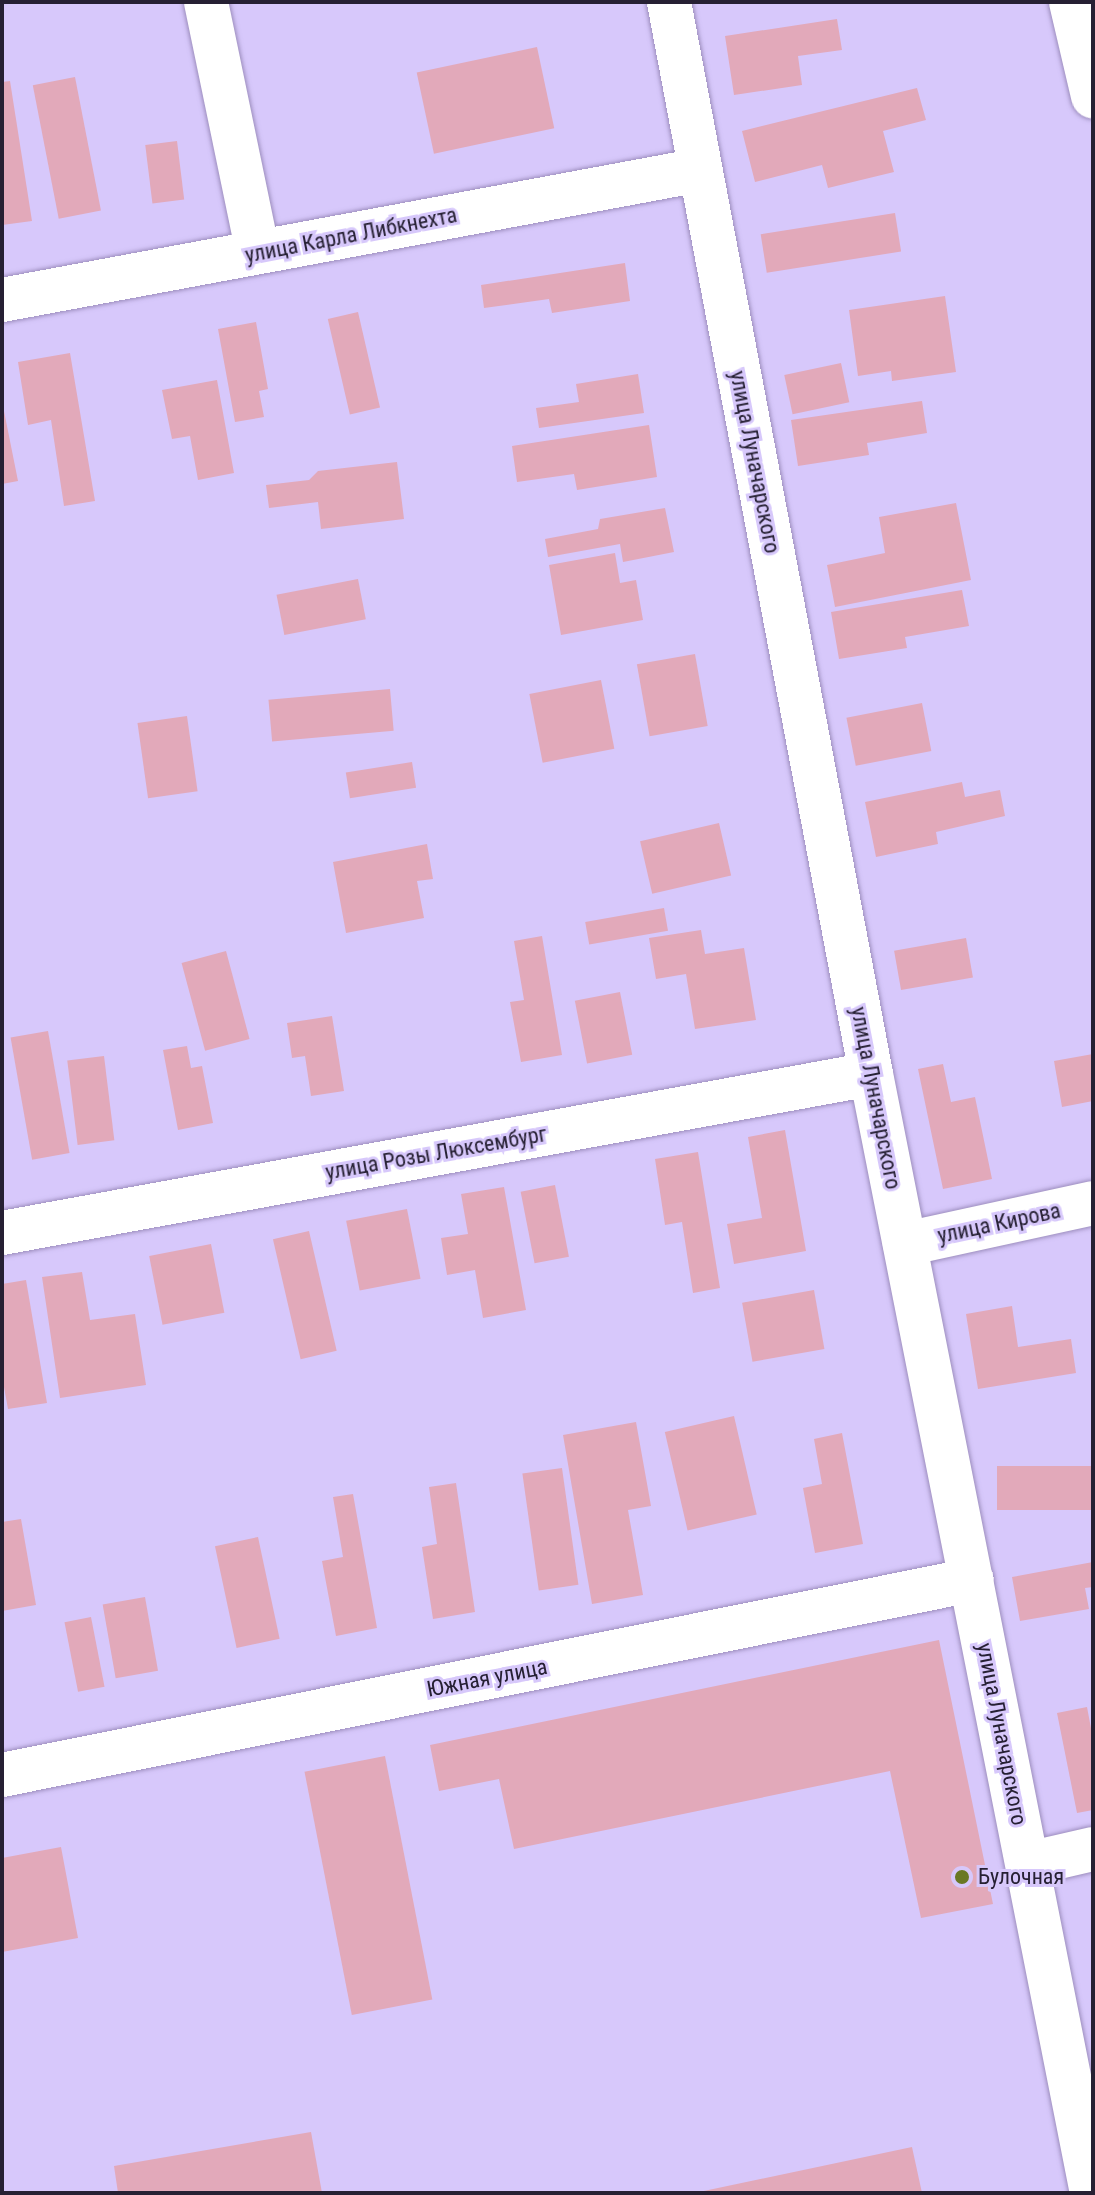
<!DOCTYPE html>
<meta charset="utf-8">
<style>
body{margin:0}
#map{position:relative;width:1095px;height:2195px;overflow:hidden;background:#d7c8fb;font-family:"Roboto Condensed",sans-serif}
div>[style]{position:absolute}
.building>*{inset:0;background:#e2a9ba;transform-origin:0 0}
.roads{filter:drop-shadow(0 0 2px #9d8ebe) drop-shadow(0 0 2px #9d8ebe)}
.minor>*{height:44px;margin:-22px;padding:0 22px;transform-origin:22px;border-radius:22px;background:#fff}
.dots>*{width:22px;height:22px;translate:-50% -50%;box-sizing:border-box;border:4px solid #d7c8fb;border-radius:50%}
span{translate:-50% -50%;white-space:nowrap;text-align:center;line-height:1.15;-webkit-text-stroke:6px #d7c8fb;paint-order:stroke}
.street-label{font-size:22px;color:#262033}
.poi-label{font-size:22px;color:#262033}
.left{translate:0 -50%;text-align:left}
.frame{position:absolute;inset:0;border:4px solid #262033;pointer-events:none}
</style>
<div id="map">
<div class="building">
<i style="clip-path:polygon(837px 19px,842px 50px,798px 56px,802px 85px,734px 95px,725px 36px)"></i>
<i style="left:537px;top:47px;width:83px;height:123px;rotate:78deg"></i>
<i style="left:75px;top:77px;width:136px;height:43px;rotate:79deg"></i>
<i style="clip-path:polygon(10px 81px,32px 221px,2px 225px,2px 82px)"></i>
<i style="clip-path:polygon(917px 88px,926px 120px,883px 131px,894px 172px,828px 188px,822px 165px,755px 182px,742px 131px)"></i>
<i style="left:177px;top:141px;width:59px;height:32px;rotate:83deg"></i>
<i style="left:895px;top:213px;width:39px;height:136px;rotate:81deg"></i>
<i style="clip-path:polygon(625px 263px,630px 301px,552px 313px,549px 299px,484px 308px,481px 285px)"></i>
<i style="clip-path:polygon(945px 296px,956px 372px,892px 381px,891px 371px,858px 376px,849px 310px)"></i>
<i style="left:358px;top:312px;width:98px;height:31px;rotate:77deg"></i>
<i style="clip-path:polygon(256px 322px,268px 389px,259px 391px,264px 417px,235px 422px,218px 329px)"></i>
<i style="clip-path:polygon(70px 353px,95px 501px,64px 506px,51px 420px,28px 425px,18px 362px)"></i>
<i style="left:841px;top:363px;width:40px;height:58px;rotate:78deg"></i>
<i style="clip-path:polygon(638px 374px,644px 413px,539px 428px,536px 408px,579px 402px,576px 384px)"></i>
<i style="clip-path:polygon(217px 380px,234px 473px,198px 480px,190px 436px,172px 439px,162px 390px)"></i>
<i style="clip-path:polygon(2px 401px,18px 481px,2px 484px)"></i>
<i style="clip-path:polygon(922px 401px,927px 433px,867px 443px,869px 455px,798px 466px,791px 420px)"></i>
<i style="clip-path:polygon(649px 425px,657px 477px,577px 490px,574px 474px,517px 482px,512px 446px)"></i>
<i style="clip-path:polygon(397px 462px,404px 519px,321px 529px,318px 502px,269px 508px,266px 485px,309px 480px,318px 471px)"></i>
<i style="clip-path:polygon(956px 503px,971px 580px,835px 607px,827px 565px,885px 553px,879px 517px)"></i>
<i style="clip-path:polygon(665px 508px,674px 552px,623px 562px,620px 544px,548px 557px,545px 539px,598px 529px,600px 519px)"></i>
<i style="clip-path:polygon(615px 553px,620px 583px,636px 580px,643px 620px,561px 635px,549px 565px)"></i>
<i style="left:358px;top:579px;width:41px;height:83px;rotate:79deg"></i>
<i style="clip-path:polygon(962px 590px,969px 626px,905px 637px,907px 648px,839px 659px,831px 612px)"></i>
<i style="left:695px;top:654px;width:73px;height:59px;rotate:80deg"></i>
<i style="left:601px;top:680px;width:70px;height:73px;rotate:79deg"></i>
<i style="left:390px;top:689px;width:42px;height:122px;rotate:85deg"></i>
<i style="left:922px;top:703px;width:49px;height:77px;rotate:79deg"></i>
<i style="left:187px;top:716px;width:76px;height:50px;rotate:82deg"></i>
<i style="left:412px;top:762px;width:26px;height:67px;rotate:81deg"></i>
<i style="clip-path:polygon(962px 782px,965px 797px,1000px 790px,1005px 816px,936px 832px,938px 844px,876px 857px,865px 802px)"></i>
<i style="left:719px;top:823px;width:54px;height:81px;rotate:77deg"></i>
<i style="clip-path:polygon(427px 844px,433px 879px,417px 881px,424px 918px,346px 933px,333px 862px)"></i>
<i style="left:664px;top:908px;width:23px;height:80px;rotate:80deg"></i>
<i style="clip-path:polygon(701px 930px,705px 954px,744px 948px,756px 1020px,695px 1029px,686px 974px,656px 979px,649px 938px)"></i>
<i style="clip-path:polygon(542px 936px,562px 1055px,521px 1062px,510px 1002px,524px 1000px,514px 941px)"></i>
<i style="left:966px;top:938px;width:40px;height:73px;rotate:80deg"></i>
<i style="left:226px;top:951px;width:91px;height:46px;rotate:75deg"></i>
<i style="left:620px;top:992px;width:64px;height:46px;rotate:79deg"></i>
<i style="clip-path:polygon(332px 1016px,344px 1091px,311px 1096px,305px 1056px,292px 1058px,287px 1023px)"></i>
<i style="left:48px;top:1031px;width:124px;height:38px;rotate:80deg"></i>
<i style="clip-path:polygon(187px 1046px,191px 1068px,202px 1066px,213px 1123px,178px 1130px,163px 1050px)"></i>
<i style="clip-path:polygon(1093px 1054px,1093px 1101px,1062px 1107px,1054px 1061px)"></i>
<i style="left:104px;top:1056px;width:85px;height:37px;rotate:83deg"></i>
<i style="clip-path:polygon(943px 1064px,951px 1102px,975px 1097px,992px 1179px,943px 1189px,918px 1069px)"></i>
<i style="clip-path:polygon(785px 1130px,806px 1251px,734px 1264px,727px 1224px,762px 1218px,748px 1137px)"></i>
<i style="clip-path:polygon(698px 1152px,720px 1288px,693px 1293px,682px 1222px,665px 1225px,655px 1159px)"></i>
<i style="left:555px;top:1185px;width:73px;height:35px;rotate:79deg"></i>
<i style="clip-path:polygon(504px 1187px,526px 1310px,483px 1318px,475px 1270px,447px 1275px,441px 1238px,468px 1234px,461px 1194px)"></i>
<i style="left:407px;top:1209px;width:71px;height:62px;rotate:79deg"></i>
<i style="left:309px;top:1231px;width:123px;height:37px;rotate:77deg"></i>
<i style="left:211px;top:1244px;width:70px;height:63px;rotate:79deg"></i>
<i style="clip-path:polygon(82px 1272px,90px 1320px,135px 1314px,146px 1385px,60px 1398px,42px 1277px)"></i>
<i style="clip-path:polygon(26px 1280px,47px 1403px,8px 1409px,2px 1376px,2px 1284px)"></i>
<i style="left:814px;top:1290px;width:60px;height:73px;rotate:80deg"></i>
<i style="clip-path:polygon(1012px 1306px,1018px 1347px,1071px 1339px,1076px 1373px,978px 1389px,966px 1314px)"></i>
<i style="left:734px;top:1416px;width:101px;height:71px;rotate:77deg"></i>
<i style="clip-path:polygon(636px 1422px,651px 1506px,628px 1510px,643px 1595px,592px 1604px,563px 1435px)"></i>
<i style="clip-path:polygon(842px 1433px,863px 1544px,815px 1553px,803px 1488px,822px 1484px,814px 1439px)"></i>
<i style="left:1093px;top:1466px;width:44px;height:96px;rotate:90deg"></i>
<i style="left:562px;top:1468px;width:118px;height:40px;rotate:82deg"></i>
<i style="clip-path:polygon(456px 1483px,475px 1612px,433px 1619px,422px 1547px,437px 1544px,429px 1487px)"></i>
<i style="clip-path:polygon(353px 1494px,377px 1628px,336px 1636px,322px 1561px,343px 1557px,333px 1497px)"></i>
<i style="clip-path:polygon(21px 1519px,36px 1605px,2px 1611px,2px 1522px)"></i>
<i style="left:258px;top:1537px;width:104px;height:44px;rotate:78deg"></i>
<i style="clip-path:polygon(1093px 1562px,1093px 1587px,1085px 1588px,1089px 1609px,1020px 1621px,1012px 1577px)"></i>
<i style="left:145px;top:1597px;width:75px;height:43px;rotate:80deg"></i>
<i style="left:91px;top:1617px;width:71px;height:27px;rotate:79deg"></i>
<i style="clip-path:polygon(939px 1640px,993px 1904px,921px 1918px,890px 1771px,514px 1849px,499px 1779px,439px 1791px,430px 1745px)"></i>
<i style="clip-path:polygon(1087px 1707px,1093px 1739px,1093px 1810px,1077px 1813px,1057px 1713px)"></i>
<i style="left:385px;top:1756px;width:248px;height:82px;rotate:79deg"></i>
<i style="clip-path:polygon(61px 1847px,78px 1938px,2px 1952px,2px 1858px)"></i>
<i style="clip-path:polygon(311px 2132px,322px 2193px,118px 2193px,114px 2166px)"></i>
<i style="clip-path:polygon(912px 2147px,922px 2193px,699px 2193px,699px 2192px)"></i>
</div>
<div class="roads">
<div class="minor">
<i style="left:206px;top:2px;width:255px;rotate:78.3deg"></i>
<i style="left:669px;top:2px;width:1091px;rotate:79.33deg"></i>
<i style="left:871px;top:1074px;width:1141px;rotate:78.83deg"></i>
<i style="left:1071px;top:2px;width:97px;rotate:76.8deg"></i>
<i style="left:2px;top:300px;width:710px;rotate:-10.55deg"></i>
<i style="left:2px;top:1233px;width:883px;rotate:-10.37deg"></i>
<i style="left:905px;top:1244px;width:192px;rotate:-12.3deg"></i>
<i style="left:2px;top:1775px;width:989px;rotate:-11.37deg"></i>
<i style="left:1028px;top:1864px;width:67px;rotate:-13deg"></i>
</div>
</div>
<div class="dots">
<i style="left:962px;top:1877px;background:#6a7825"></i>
</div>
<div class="street-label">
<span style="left:351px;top:235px;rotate:-11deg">улица Карла Либкнехта</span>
<span style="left:755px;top:462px;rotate:79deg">улица Луначарского</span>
<span style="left:876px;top:1098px;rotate:79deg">улица Луначарского</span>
<span style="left:436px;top:1153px;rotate:-10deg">улица Розы Люксембург</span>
<span style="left:999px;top:1223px;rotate:-12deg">улица Кирова</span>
<span style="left:487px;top:1678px;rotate:-11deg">Южная улица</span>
<span style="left:1002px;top:1734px;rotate:79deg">улица Луначарского</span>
</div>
<div class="poi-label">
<span class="left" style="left:978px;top:1877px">Булочная</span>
</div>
<div class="frame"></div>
</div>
